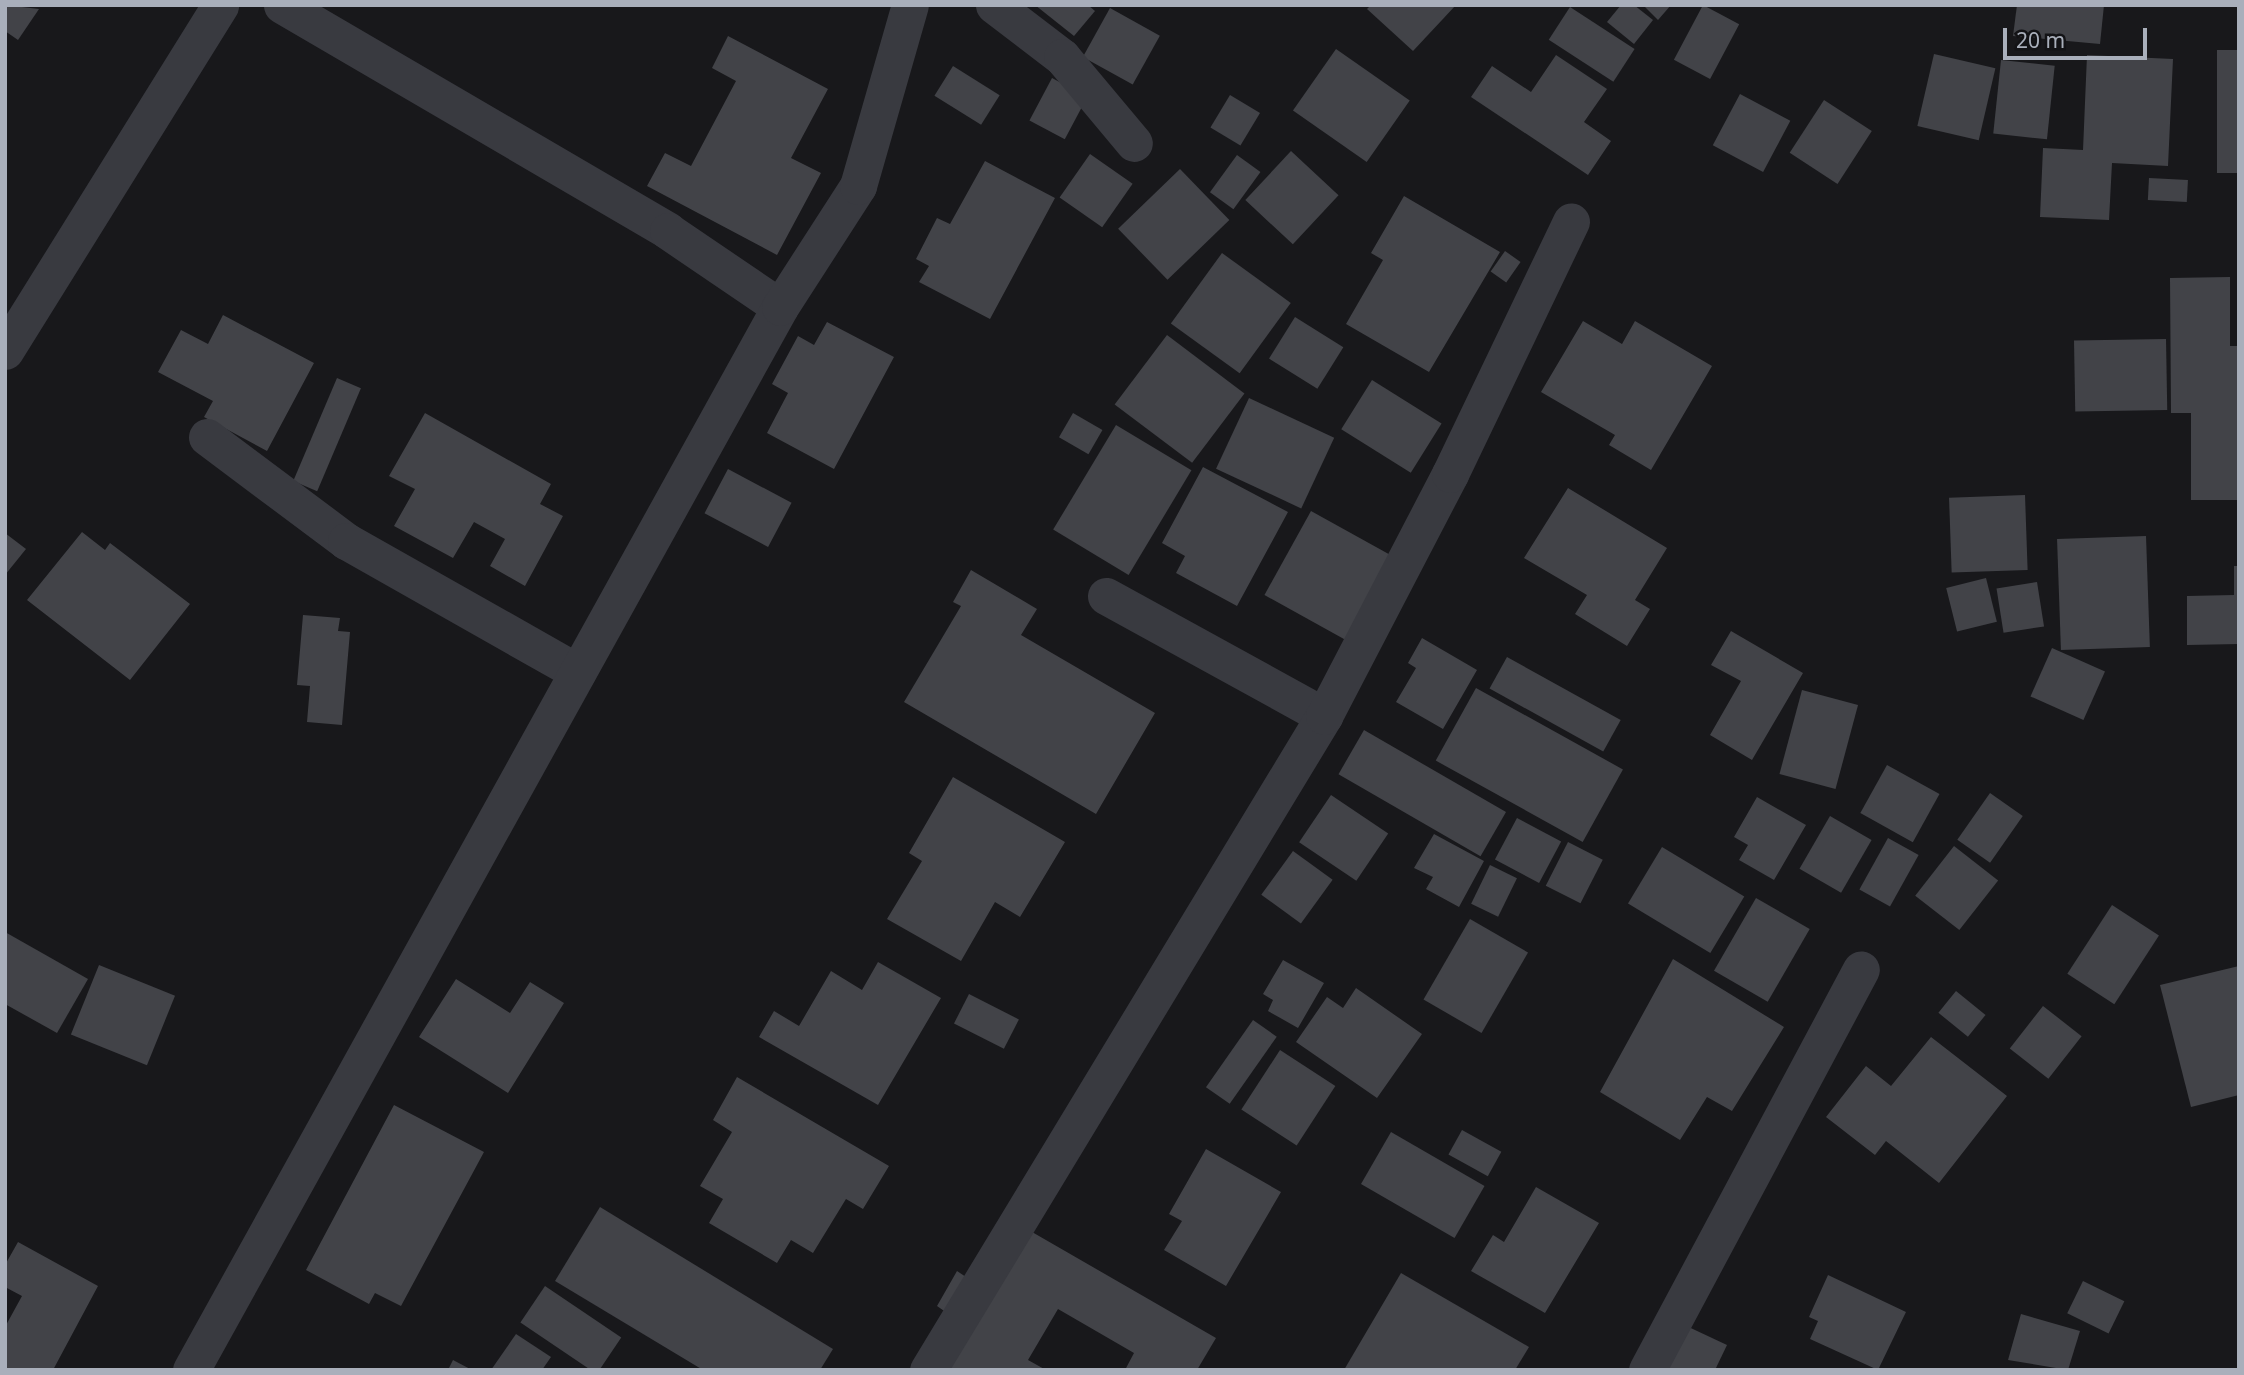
<!DOCTYPE html>
<style>
body{margin:0}
#map{position:relative;width:2244px;height:1375px;overflow:hidden;background:#18181b;font-family:"Noto Sans",sans-serif}
div>[style]{position:absolute}
.building>*{inset:0;background:#424348;transform-origin:0 0}
.street>*{height:37px;margin:-18.5px;padding:0 18.5px;transform-origin:18.5px;border-radius:18.5px;background:#393a40}
span{translate:-50% -50%;white-space:nowrap;text-align:center;line-height:1.15;-webkit-text-stroke:7px #131316;paint-order:stroke}
.frame{position:absolute;inset:0;border:7px solid #a9afbb;pointer-events:none}
.scale{position:absolute;left:2003px;top:28px;width:144px;height:32px;box-sizing:border-box;border:4px solid #a9afbb;border-top:0;padding-left:9px;font-size:21px;line-height:24px;white-space:nowrap;color:#a9afbb;-webkit-text-stroke:5px #131316;paint-order:stroke}
</style>
<div id="map">
<div class="building">
<i style="clip-path:polygon(5px 5px,39px 9px,18px 40px,5px 31px)"></i>
<i style="clip-path:polygon(1035px 5px,1088px 5px,1095px 11px,1074px 36px)"></i>
<i style="clip-path:polygon(1371px 5px,1456px 5px,1413px 51px,1367px 9px)"></i>
<i style="clip-path:polygon(1621px 5px,1634px 5px,1653px 20px,1634px 44px,1607px 22px)"></i>
<i style="clip-path:polygon(1643px 5px,1671px 5px,1658px 20px)"></i>
<i style="left:1703px;top:5px;width:41px;height:62px;rotate:28deg"></i>
<i style="clip-path:polygon(2017px 5px,2104px 5px,2100px 44px,2013px 36px)"></i>
<i style="left:1570px;top:7px;width:77px;height:39px;rotate:33deg"></i>
<i style="left:1110px;top:8px;width:57px;height:56px;rotate:29deg"></i>
<i style="clip-path:polygon(728px 36px,828px 89px,791px 158px,821px 173px,777px 255px,647px 186px,665px 153px,691px 166px,736px 81px,712px 68px)"></i>
<i style="left:1336px;top:49px;width:90px;height:75px;rotate:35deg"></i>
<i style="left:2217px;top:50px;width:22px;height:123px"></i>
<i style="left:1934px;top:54px;width:63px;height:74px;rotate:13deg"></i>
<i style="clip-path:polygon(1556px 55px,1607px 89px,1584px 122px,1611px 141px,1588px 175px,1471px 97px,1492px 66px,1531px 92px)"></i>
<i style="clip-path:polygon(2087px 55px,2173px 59px,2168px 166px,2112px 163px,2109px 220px,2040px 217px,2043px 148px,2083px 150px)"></i>
<i style="left:2001px;top:60px;width:54px;height:74px;rotate:6deg"></i>
<i style="left:953px;top:66px;width:55px;height:35px;rotate:32deg"></i>
<i style="left:1052px;top:78px;width:40px;height:48px;rotate:28deg"></i>
<i style="left:1740px;top:94px;width:57px;height:58px;rotate:28deg"></i>
<i style="left:1230px;top:95px;width:35px;height:38px;rotate:31deg"></i>
<i style="left:1824px;top:100px;width:57px;height:63px;rotate:33deg"></i>
<i style="left:1291px;top:151px;width:65px;height:67px;rotate:43deg"></i>
<i style="left:1090px;top:154px;width:52px;height:53px;rotate:35deg"></i>
<i style="left:1237px;top:155px;width:29px;height:46px;rotate:36deg"></i>
<i style="clip-path:polygon(985px 161px,1055px 198px,990px 319px,919px 282px,929px 266px,916px 259px,937px 218px,950px 224px)"></i>
<i style="left:1180px;top:169px;width:71px;height:86px;rotate:46deg"></i>
<i style="left:2149px;top:178px;width:39px;height:22px;rotate:3deg"></i>
<i style="clip-path:polygon(1404px 196px,1500px 252px,1429px 372px,1346px 324px,1383px 260px,1371px 253px)"></i>
<i style="left:1505px;top:251px;width:19px;height:25px;rotate:35deg"></i>
<i style="left:1222px;top:253px;width:85px;height:87px;rotate:36deg"></i>
<i style="clip-path:polygon(2230px 277px,2230px 346px,2239px 346px,2239px 500px,2191px 500px,2191px 413px,2171px 413px,2170px 278px)"></i>
<i style="clip-path:polygon(223px 315px,314px 363px,267px 451px,204px 417px,213px 401px,158px 372px,181px 330px,208px 344px)"></i>
<i style="left:1295px;top:317px;width:57px;height:49px;rotate:32deg"></i>
<i style="clip-path:polygon(1583px 321px,1622px 344px,1635px 321px,1712px 366px,1651px 470px,1609px 445px,1615px 435px,1541px 392px)"></i>
<i style="clip-path:polygon(827px 322px,894px 357px,834px 469px,767px 433px,788px 393px,772px 384px,798px 336px,814px 345px)"></i>
<i style="left:1167px;top:335px;width:97px;height:87px;rotate:37deg"></i>
<i style="left:2166px;top:339px;width:71px;height:92px;rotate:89deg"></i>
<i style="left:337px;top:378px;width:26px;height:112px;rotate:23deg"></i>
<i style="left:1372px;top:380px;width:82px;height:58px;rotate:32deg"></i>
<i style="left:1249px;top:398px;width:94px;height:78px;rotate:25deg"></i>
<i style="clip-path:polygon(425px 413px,551px 484px,540px 504px,563px 516px,525px 586px,490px 566px,505px 539px,474px 522px,453px 558px,394px 526px,415px 489px,389px 476px)"></i>
<i style="left:1073px;top:413px;width:34px;height:28px;rotate:30deg"></i>
<i style="left:1116px;top:425px;width:88px;height:122px;rotate:31deg"></i>
<i style="clip-path:polygon(1203px 467px,1288px 512px,1237px 606px,1176px 573px,1185px 556px,1162px 543px)"></i>
<i style="left:728px;top:469px;width:72px;height:50px;rotate:28deg"></i>
<i style="clip-path:polygon(1568px 488px,1667px 548px,1635px 600px,1650px 609px,1627px 646px,1575px 614px,1587px 595px,1524px 558px)"></i>
<i style="left:2025px;top:495px;width:75px;height:76px;rotate:88deg"></i>
<i style="left:1311px;top:511px;width:96px;height:96px;rotate:29deg"></i>
<i style="clip-path:polygon(82px 532px,105px 550px,110px 543px,190px 604px,130px 680px,27px 600px)"></i>
<i style="clip-path:polygon(5px 533px,26px 549px,5px 575px)"></i>
<i style="left:2146px;top:536px;width:111px;height:89px;rotate:88deg"></i>
<i style="clip-path:polygon(2234px 566px,2239px 566px,2239px 644px,2187px 645px,2187px 596px,2234px 595px)"></i>
<i style="clip-path:polygon(971px 570px,1037px 609px,1021px 635px,1155px 713px,1096px 814px,904px 702px,961px 606px,953px 602px)"></i>
<i style="left:1986px;top:578px;width:45px;height:41px;rotate:76deg"></i>
<i style="left:2037px;top:582px;width:45px;height:41px;rotate:81deg"></i>
<i style="clip-path:polygon(303px 615px,340px 618px,338px 631px,350px 632px,342px 725px,307px 722px,310px 686px,297px 685px)"></i>
<i style="clip-path:polygon(1731px 631px,1803px 673px,1752px 760px,1710px 735px,1741px 681px,1711px 665px)"></i>
<i style="clip-path:polygon(1422px 638px,1477px 670px,1443px 729px,1396px 702px,1416px 668px,1408px 663px)"></i>
<i style="left:2052px;top:648px;width:58px;height:53px;rotate:24deg"></i>
<i style="left:1507px;top:657px;width:130px;height:36px;rotate:29deg"></i>
<i style="left:1476px;top:688px;width:168px;height:83px;rotate:29deg"></i>
<i style="left:1802px;top:690px;width:58px;height:87px;rotate:15deg"></i>
<i style="left:1364px;top:730px;width:164px;height:51px;rotate:30deg"></i>
<i style="left:1887px;top:765px;width:60px;height:55px;rotate:29deg"></i>
<i style="clip-path:polygon(953px 777px,1065px 842px,1020px 917px,995px 902px,961px 961px,887px 919px,922px 861px,909px 853px)"></i>
<i style="left:1990px;top:793px;width:40px;height:57px;rotate:35deg"></i>
<i style="left:1331px;top:795px;width:69px;height:57px;rotate:34deg"></i>
<i style="clip-path:polygon(1757px 797px,1806px 825px,1774px 880px,1739px 860px,1748px 845px,1734px 837px)"></i>
<i style="left:1830px;top:816px;width:48px;height:61px;rotate:30deg"></i>
<i style="left:1517px;top:818px;width:50px;height:47px;rotate:28deg"></i>
<i style="clip-path:polygon(1434px 834px,1484px 861px,1459px 907px,1426px 889px,1433px 877px,1414px 868px)"></i>
<i style="left:1888px;top:838px;width:35px;height:59px;rotate:29deg"></i>
<i style="left:1568px;top:842px;width:39px;height:49px;rotate:27deg"></i>
<i style="left:1954px;top:846px;width:56px;height:63px;rotate:38deg"></i>
<i style="left:1662px;top:847px;width:96px;height:66px;rotate:31deg"></i>
<i style="left:1293px;top:851px;width:49px;height:54px;rotate:36deg"></i>
<i style="left:1490px;top:865px;width:30px;height:43px;rotate:26deg"></i>
<i style="left:1756px;top:898px;width:62px;height:84px;rotate:30deg"></i>
<i style="left:2112px;top:905px;width:56px;height:82px;rotate:33deg"></i>
<i style="left:1470px;top:919px;width:67px;height:93px;rotate:30deg"></i>
<i style="clip-path:polygon(5px 932px,88px 979px,57px 1033px,5px 1004px)"></i>
<i style="clip-path:polygon(1673px 959px,1784px 1027px,1732px 1111px,1707px 1097px,1680px 1140px,1600px 1092px)"></i>
<i style="clip-path:polygon(1283px 960px,1324px 983px,1298px 1028px,1268px 1011px,1273px 1000px,1263px 994px)"></i>
<i style="clip-path:polygon(878px 962px,941px 998px,878px 1105px,759px 1037px,774px 1011px,799px 1026px,831px 971px,862px 990px)"></i>
<i style="left:99px;top:965px;width:82px;height:75px;rotate:22deg"></i>
<i style="clip-path:polygon(2239px 966px,2239px 1095px,2191px 1107px,2160px 985px)"></i>
<i style="clip-path:polygon(456px 979px,510px 1013px,530px 982px,564px 1003px,508px 1093px,419px 1037px)"></i>
<i style="clip-path:polygon(1356px 988px,1422px 1034px,1377px 1098px,1296px 1042px,1327px 997px,1343px 1008px)"></i>
<i style="left:1956px;top:991px;width:38px;height:28px;rotate:39deg"></i>
<i style="left:969px;top:994px;width:56px;height:33px;rotate:27deg"></i>
<i style="left:2043px;top:1006px;width:49px;height:54px;rotate:38deg"></i>
<i style="left:1253px;top:1020px;width:29px;height:82px;rotate:35deg"></i>
<i style="clip-path:polygon(1931px 1037px,2007px 1096px,1939px 1183px,1886px 1141px,1875px 1155px,1826px 1117px,1866px 1066px,1891px 1086px)"></i>
<i style="left:1280px;top:1050px;width:66px;height:71px;rotate:33deg"></i>
<i style="clip-path:polygon(737px 1077px,889px 1166px,863px 1209px,846px 1199px,813px 1253px,791px 1240px,777px 1263px,709px 1223px,723px 1199px,700px 1186px,732px 1132px,713px 1120px)"></i>
<i style="clip-path:polygon(394px 1105px,484px 1152px,401px 1306px,375px 1293px,369px 1304px,306px 1270px)"></i>
<i style="left:1462px;top:1130px;width:45px;height:28px;rotate:29deg"></i>
<i style="left:1391px;top:1132px;width:108px;height:60px;rotate:30deg"></i>
<i style="clip-path:polygon(1206px 1149px,1281px 1192px,1226px 1286px,1164px 1250px,1182px 1221px,1169px 1214px)"></i>
<i style="clip-path:polygon(1536px 1187px,1599px 1223px,1545px 1313px,1471px 1271px,1493px 1235px,1504px 1242px)"></i>
<i style="clip-path:polygon(600px 1207px,833px 1349px,820px 1370px,703px 1370px,555px 1281px)"></i>
<i style="clip-path:polygon(1006px 1217px,1216px 1338px,1197px 1370px,1125px 1370px,1134px 1353px,1058px 1309px,1028px 1360px,1046px 1370px,941px 1370px,947px 1313px,937px 1306px,957px 1271px,969px 1279px)"></i>
<i style="clip-path:polygon(18px 1242px,98px 1286px,53px 1370px,5px 1370px,5px 1327px,22px 1296px,5px 1287px,5px 1265px)"></i>
<i style="clip-path:polygon(1401px 1273px,1529px 1347px,1515px 1370px,1344px 1370px)"></i>
<i style="clip-path:polygon(1828px 1275px,1906px 1312px,1878px 1370px,1810px 1339px,1818px 1321px,1809px 1317px)"></i>
<i style="left:2083px;top:1281px;width:46px;height:36px;rotate:26deg"></i>
<i style="left:545px;top:1286px;width:92px;height:44px;rotate:34deg"></i>
<i style="clip-path:polygon(2021px 1314px,2080px 1331px,2068px 1370px,2008px 1360px)"></i>
<i style="clip-path:polygon(1663px 1315px,1727px 1345px,1715px 1370px,1638px 1370px)"></i>
<i style="clip-path:polygon(516px 1334px,551px 1357px,542px 1370px,491px 1370px)"></i>
<i style="clip-path:polygon(453px 1360px,472px 1370px,448px 1370px)"></i>
</div>
<div class="street">
<i style="left:282px;top:5px;width:447px;rotate:30.3deg"></i>
<i style="left:668px;top:231px;width:135px;rotate:34.2deg"></i>
<i style="left:994px;top:5px;width:86px;rotate:37.4deg"></i>
<i style="left:1062px;top:57px;width:112px;rotate:50.1deg"></i>
<i style="left:5px;top:351px;width:407px;rotate:-58.1deg"></i>
<i style="left:207px;top:437px;width:174px;rotate:36.8deg"></i>
<i style="left:346px;top:541px;width:266px;rotate:29.5deg"></i>
<i style="left:1106px;top:596px;width:249px;rotate:28.8deg"></i>
<i style="left:191px;top:1370px;width:1215px;rotate:-61.01deg"></i>
<i style="left:780px;top:307px;width:144px;rotate:-57.2deg"></i>
<i style="left:858px;top:186px;width:188px;rotate:-74deg"></i>
<i style="left:928px;top:1370px;width:765px;rotate:-58.8deg"></i>
<i style="left:1324px;top:716px;width:273px;rotate:-62.5deg"></i>
<i style="left:1450px;top:474px;width:280px;rotate:-64.4deg"></i>
<i style="left:1647px;top:1370px;width:454px;rotate:-61.9deg"></i>
</div>
<div class="frame"></div>
<div class="scale">20 m</div>
</div>
